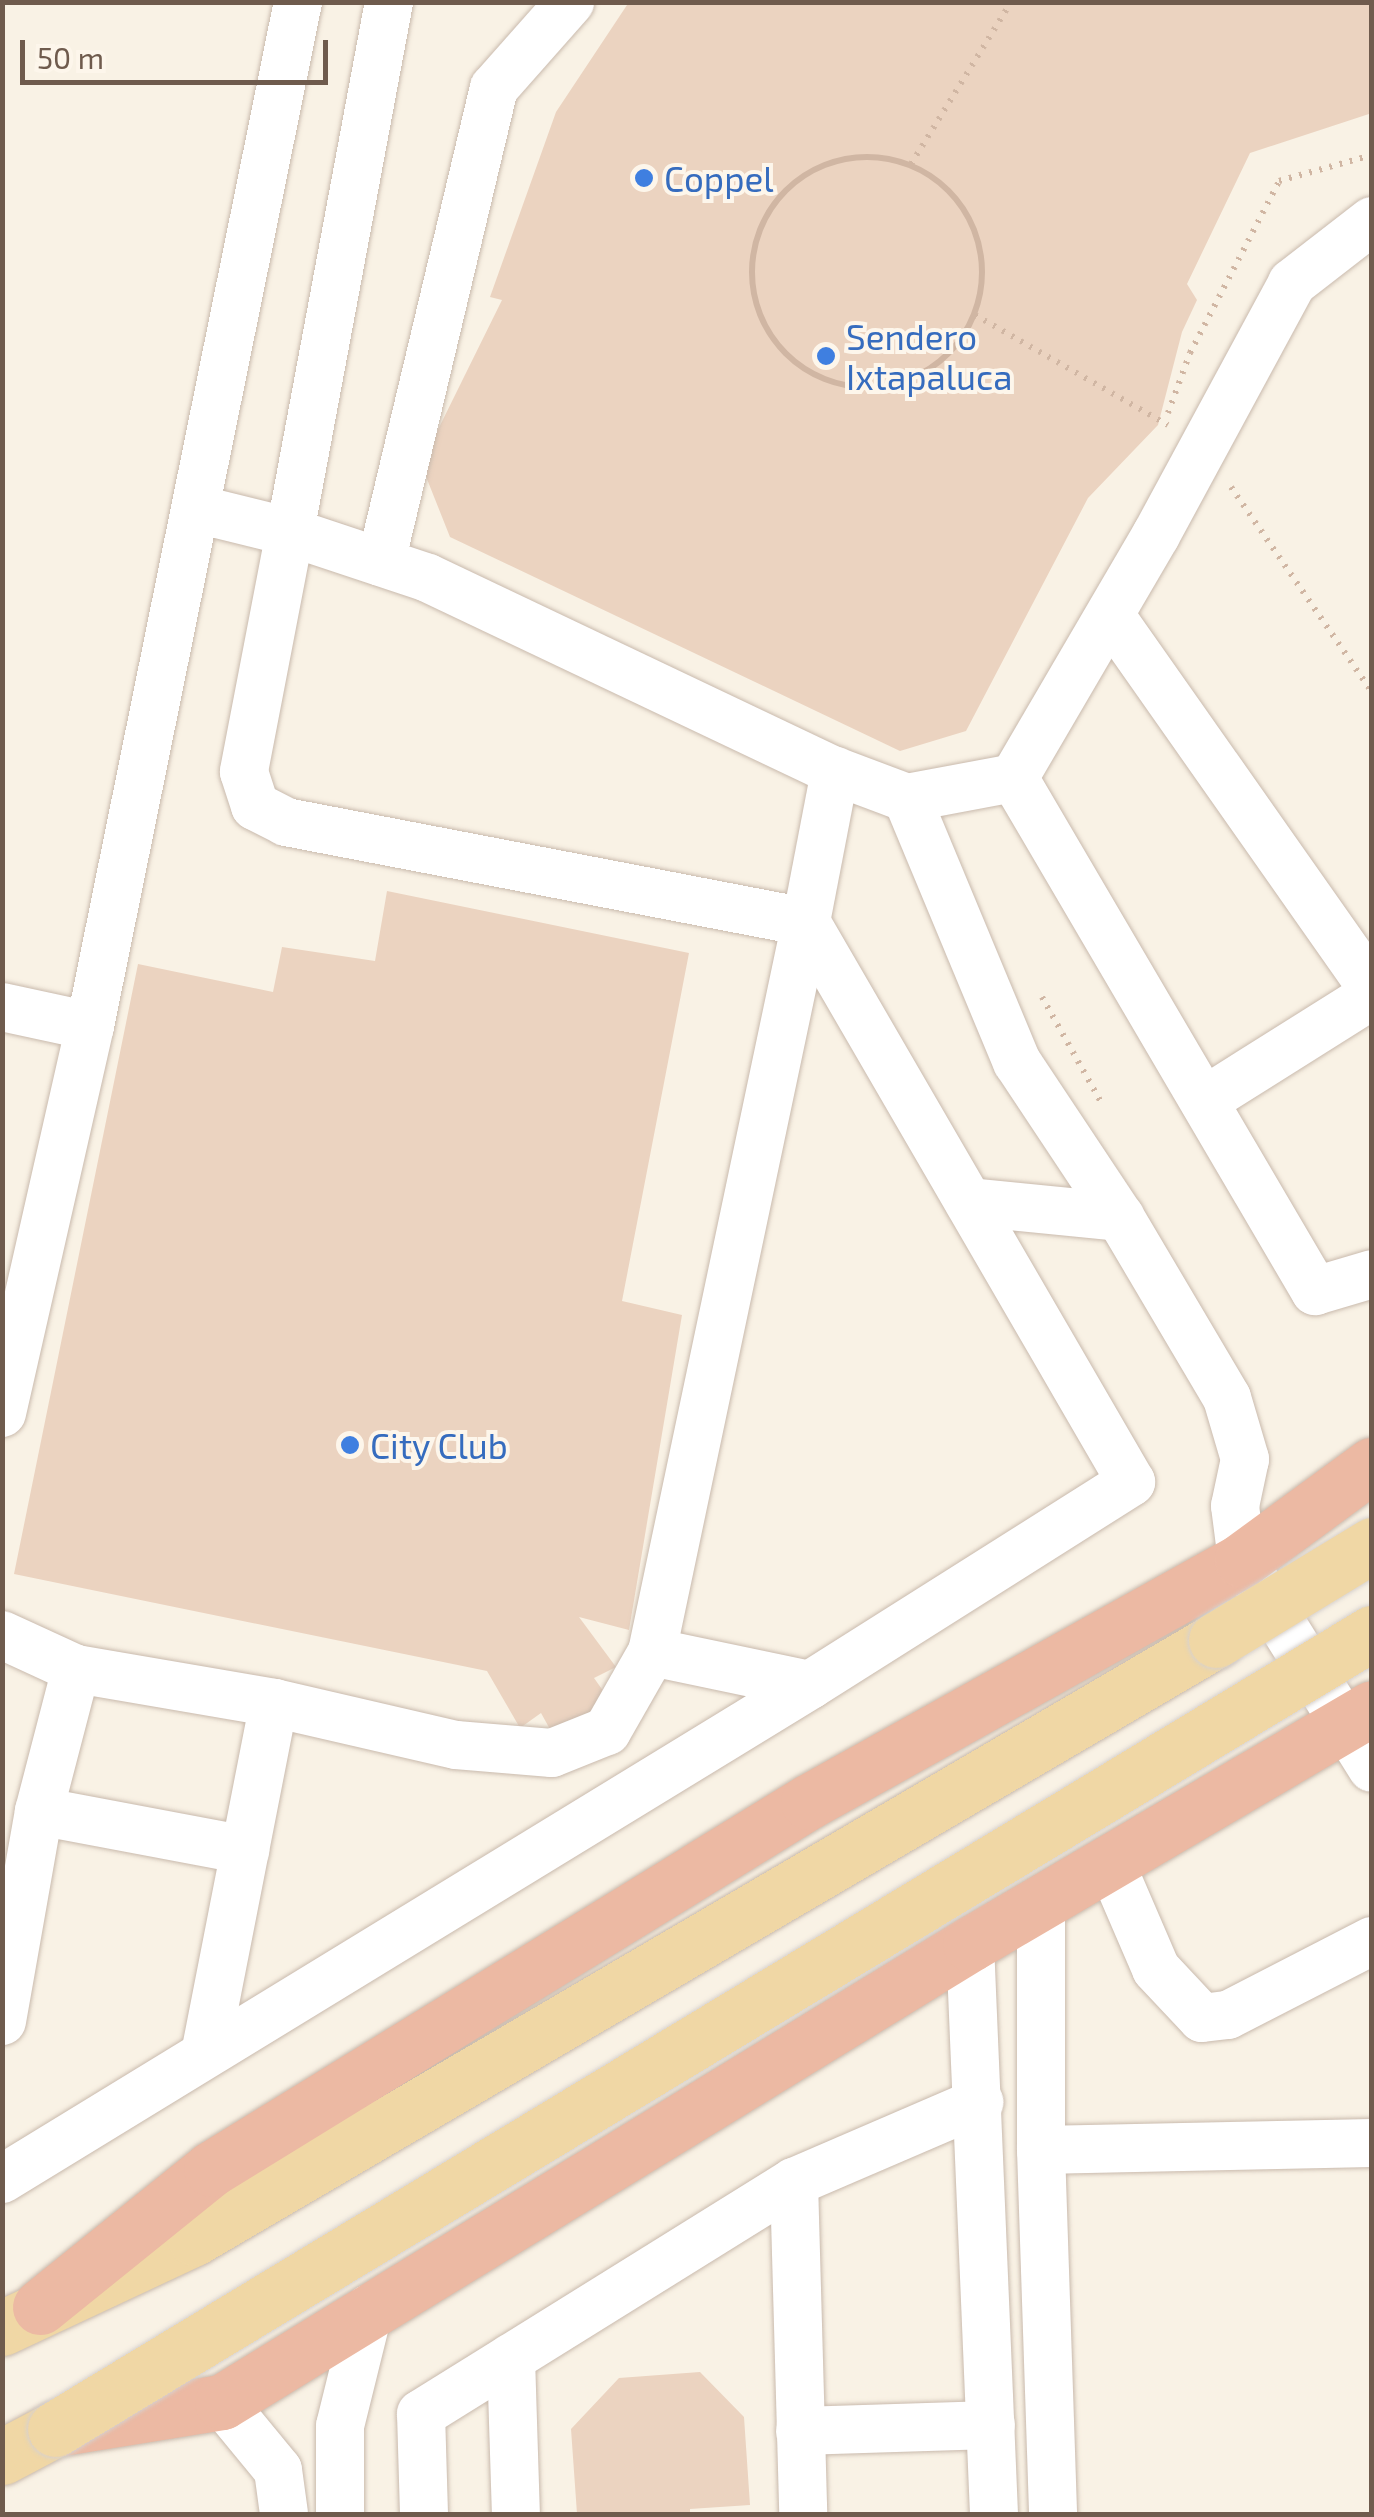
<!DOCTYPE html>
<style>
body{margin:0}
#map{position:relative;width:1374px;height:2517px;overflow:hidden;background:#f9f2e5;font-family:"Exo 2",sans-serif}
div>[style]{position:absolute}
.building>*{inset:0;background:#ebd3c0}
.path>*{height:6px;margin-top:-3px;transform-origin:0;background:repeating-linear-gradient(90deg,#d0b6a3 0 2.5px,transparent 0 10.5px)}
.path>.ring{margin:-3px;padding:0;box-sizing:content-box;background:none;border:6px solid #d0b6a3;border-radius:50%}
.roads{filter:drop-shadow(0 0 2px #c9baad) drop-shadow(0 0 2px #c9baad)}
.minor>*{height:48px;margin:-24px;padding:0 24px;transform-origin:24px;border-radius:24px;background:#fff}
.major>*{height:55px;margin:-27.5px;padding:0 27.5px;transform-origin:27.5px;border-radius:27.5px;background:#f0d7a5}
.highway>*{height:55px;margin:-27.5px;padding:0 27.5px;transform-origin:27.5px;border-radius:27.5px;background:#ecb9a3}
.bridges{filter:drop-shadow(0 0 2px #d7d1cd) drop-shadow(0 0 2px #d7d1cd)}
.major-bridge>*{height:55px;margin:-27.5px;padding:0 27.5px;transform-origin:27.5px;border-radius:27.5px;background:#f0d7a5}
.dots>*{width:28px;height:28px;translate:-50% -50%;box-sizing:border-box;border:5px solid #fdf6eb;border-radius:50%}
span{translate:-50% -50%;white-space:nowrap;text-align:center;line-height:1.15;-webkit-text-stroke:8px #fdf6eb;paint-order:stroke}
.shop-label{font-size:35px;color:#366cbe}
.left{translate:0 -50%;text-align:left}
.frame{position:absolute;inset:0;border:5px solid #6f5b4d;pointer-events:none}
.scale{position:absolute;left:20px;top:40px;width:308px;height:45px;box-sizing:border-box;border:5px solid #6f5b4d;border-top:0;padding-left:12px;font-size:30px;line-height:35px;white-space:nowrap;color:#6f5b4d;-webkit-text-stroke:8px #fdf6eb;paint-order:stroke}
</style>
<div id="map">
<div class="building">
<i style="clip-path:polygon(629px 2px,1372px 2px,1372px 113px,1250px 153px,1187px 284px,1197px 300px,1182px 332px,1158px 425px,1088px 498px,966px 731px,900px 751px,450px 537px,421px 464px,502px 300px,490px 297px,556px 112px)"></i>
<i style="clip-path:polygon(387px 891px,689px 953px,622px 1301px,682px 1315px,629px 1630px,579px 1617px,616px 1667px,594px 1678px,611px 1702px,556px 1740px,541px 1713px,520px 1728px,487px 1671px,14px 1574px,138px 964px,273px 992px,282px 947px,375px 961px)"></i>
<i style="clip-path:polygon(700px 2372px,744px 2417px,750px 2505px,690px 2509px,690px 2514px,577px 2514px,571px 2429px,619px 2378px)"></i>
</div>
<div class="path">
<i class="ring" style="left:752px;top:157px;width:224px;height:224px"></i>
<i style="left:911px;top:164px;width:190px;rotate:-58.3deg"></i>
<i style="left:975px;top:315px;width:222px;rotate:29.7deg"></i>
<i style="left:1168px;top:413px;width:64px;rotate:-69.9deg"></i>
<i style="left:1190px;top:353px;width:194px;rotate:-62.6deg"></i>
<i style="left:1279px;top:181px;width:97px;rotate:-15.6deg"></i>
<i style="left:1231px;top:487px;width:249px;rotate:55.5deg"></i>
<i style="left:1042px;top:997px;width:123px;rotate:60.7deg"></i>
</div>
<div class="roads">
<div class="minor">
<i style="left:389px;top:2px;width:539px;rotate:100.58deg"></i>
<i style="left:290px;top:532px;width:145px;rotate:18.4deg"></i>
<i style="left:428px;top:578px;width:450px;rotate:25.4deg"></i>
<i style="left:835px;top:771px;width:77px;rotate:20.6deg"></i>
<i style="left:907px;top:798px;width:286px;rotate:67.4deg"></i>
<i style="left:1017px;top:1062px;width:186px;rotate:56.4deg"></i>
<i style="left:1120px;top:1217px;width:210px;rotate:59.4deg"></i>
<i style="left:1227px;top:1398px;width:64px;rotate:73.6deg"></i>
<i style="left:1245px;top:1459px;width:48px;rotate:102deg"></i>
<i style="left:1235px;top:1506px;width:54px;rotate:82.6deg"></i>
<i style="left:1242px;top:1560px;width:245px;rotate:58deg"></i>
<i style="left:197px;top:509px;width:96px;rotate:13.9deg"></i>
<i style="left:290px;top:532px;width:244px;rotate:100.9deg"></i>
<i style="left:244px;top:772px;width:36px;rotate:72deg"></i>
<i style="left:255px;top:806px;width:35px;rotate:27deg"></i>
<i style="left:286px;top:822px;width:530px;rotate:10.89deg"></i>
<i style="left:806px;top:922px;width:746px;rotate:101.91deg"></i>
<i style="left:652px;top:1652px;width:161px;rotate:11.8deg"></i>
<i style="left:810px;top:1685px;width:380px;rotate:-32.3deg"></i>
<i style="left:1131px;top:1482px;width:647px;rotate:-120.13deg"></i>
<i style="left:806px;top:922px;width:154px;rotate:-79.1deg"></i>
<i style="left:381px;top:562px;width:487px;rotate:-76.6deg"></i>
<i style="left:494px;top:88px;width:115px;rotate:-48.5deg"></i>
<i style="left:1110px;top:615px;width:456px;rotate:54.9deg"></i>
<i style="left:1014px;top:778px;width:595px;rotate:59.6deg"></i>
<i style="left:1315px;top:1291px;width:59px;rotate:-16.6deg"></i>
<i style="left:907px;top:798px;width:109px;rotate:-10.6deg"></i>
<i style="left:1014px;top:778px;width:281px;rotate:-59.7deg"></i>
<i style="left:1156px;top:535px;width:286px;rotate:-61.6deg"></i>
<i style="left:1292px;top:283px;width:101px;rotate:-37.8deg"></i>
<i style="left:2px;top:1007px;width:90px;rotate:12.2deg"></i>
<i style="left:1204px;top:1101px;width:199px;rotate:-32.2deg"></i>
<i style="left:969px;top:1202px;width:152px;rotate:5.7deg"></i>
<i style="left:2px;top:1413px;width:397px;rotate:-77.2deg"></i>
<i style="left:90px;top:1026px;width:1045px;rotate:-78.52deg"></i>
<i style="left:2px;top:1635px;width:81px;rotate:24.7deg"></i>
<i style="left:39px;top:1811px;width:210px;rotate:10.7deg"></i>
<i style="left:1110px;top:1862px;width:116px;rotate:66.7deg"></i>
<i style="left:1156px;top:1969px;width:67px;rotate:46.8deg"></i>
<i style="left:1202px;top:2018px;width:26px;rotate:-7deg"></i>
<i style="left:1228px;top:2015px;width:162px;rotate:-27.2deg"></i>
<i style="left:1041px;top:1905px;width:245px;rotate:90deg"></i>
<i style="left:1041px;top:2150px;width:364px;rotate:88.1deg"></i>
<i style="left:970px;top:1944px;width:571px;rotate:87.59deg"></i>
<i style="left:2px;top:2021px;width:213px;rotate:-80deg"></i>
<i style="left:39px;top:1811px;width:147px;rotate:-75.4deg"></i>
<i style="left:76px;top:1669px;width:201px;rotate:9.7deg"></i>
<i style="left:274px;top:1703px;width:187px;rotate:13deg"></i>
<i style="left:456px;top:1745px;width:96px;rotate:4.8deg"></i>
<i style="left:552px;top:1753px;width:59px;rotate:-21.8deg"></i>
<i style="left:607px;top:1731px;width:91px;rotate:-60.3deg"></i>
<i style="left:205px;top:2054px;width:358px;rotate:-78.9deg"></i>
<i style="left:1041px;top:2150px;width:331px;rotate:-1.2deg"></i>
<i style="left:2px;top:2179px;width:947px;rotate:-31.44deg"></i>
<i style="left:794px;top:2182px;width:332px;rotate:88.4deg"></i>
<i style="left:511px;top:2358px;width:156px;rotate:88.2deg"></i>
<i style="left:222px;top:2402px;width:88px;rotate:50.5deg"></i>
<i style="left:278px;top:2470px;width:44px;rotate:82.2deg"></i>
<i style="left:800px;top:2431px;width:191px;rotate:-1.8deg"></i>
<i style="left:340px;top:2514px;width:88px;rotate:-90deg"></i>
<i style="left:340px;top:2426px;width:121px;rotate:-76.1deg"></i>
<i style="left:424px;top:2514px;width:100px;rotate:-91.7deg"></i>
<i style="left:421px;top:2414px;width:439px;rotate:-31.9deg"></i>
<i style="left:794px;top:2182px;width:202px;rotate:-23.3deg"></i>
</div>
<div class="major">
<i style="left:2px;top:2328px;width:212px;rotate:-25.1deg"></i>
<i style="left:194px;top:2238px;width:1184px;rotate:-30.33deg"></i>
<i style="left:2px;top:2457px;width:60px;rotate:-27.8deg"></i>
</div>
<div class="highway">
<i style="left:40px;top:2307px;width:220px;rotate:-38.9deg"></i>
<i style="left:211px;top:2169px;width:701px;rotate:-31.58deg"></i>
<i style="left:808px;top:1802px;width:497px;rotate:-29.1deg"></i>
<i style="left:1242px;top:1560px;width:161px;rotate:-36.2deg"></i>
<i style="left:55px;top:2429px;width:169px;rotate:-9.2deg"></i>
<i style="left:222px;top:2402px;width:877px;rotate:-31.48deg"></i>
<i style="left:970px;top:1944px;width:466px;rotate:-30.4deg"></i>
</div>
</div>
<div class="bridges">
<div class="major-bridge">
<i style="left:1216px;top:1640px;width:183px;rotate:-31.3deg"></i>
<i style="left:55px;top:2429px;width:1539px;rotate:-31.15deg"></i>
</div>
</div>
<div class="dots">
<i style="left:644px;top:178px;background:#3f7fe0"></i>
<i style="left:826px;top:356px;background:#3f7fe0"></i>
<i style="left:350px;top:1445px;background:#3f7fe0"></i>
</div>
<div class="shop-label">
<span class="left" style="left:664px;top:178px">Coppel</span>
<span class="left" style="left:846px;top:356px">Sendero<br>Ixtapaluca</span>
<span class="left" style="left:370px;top:1445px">City Club</span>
</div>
<div class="frame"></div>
<div class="scale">50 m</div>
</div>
